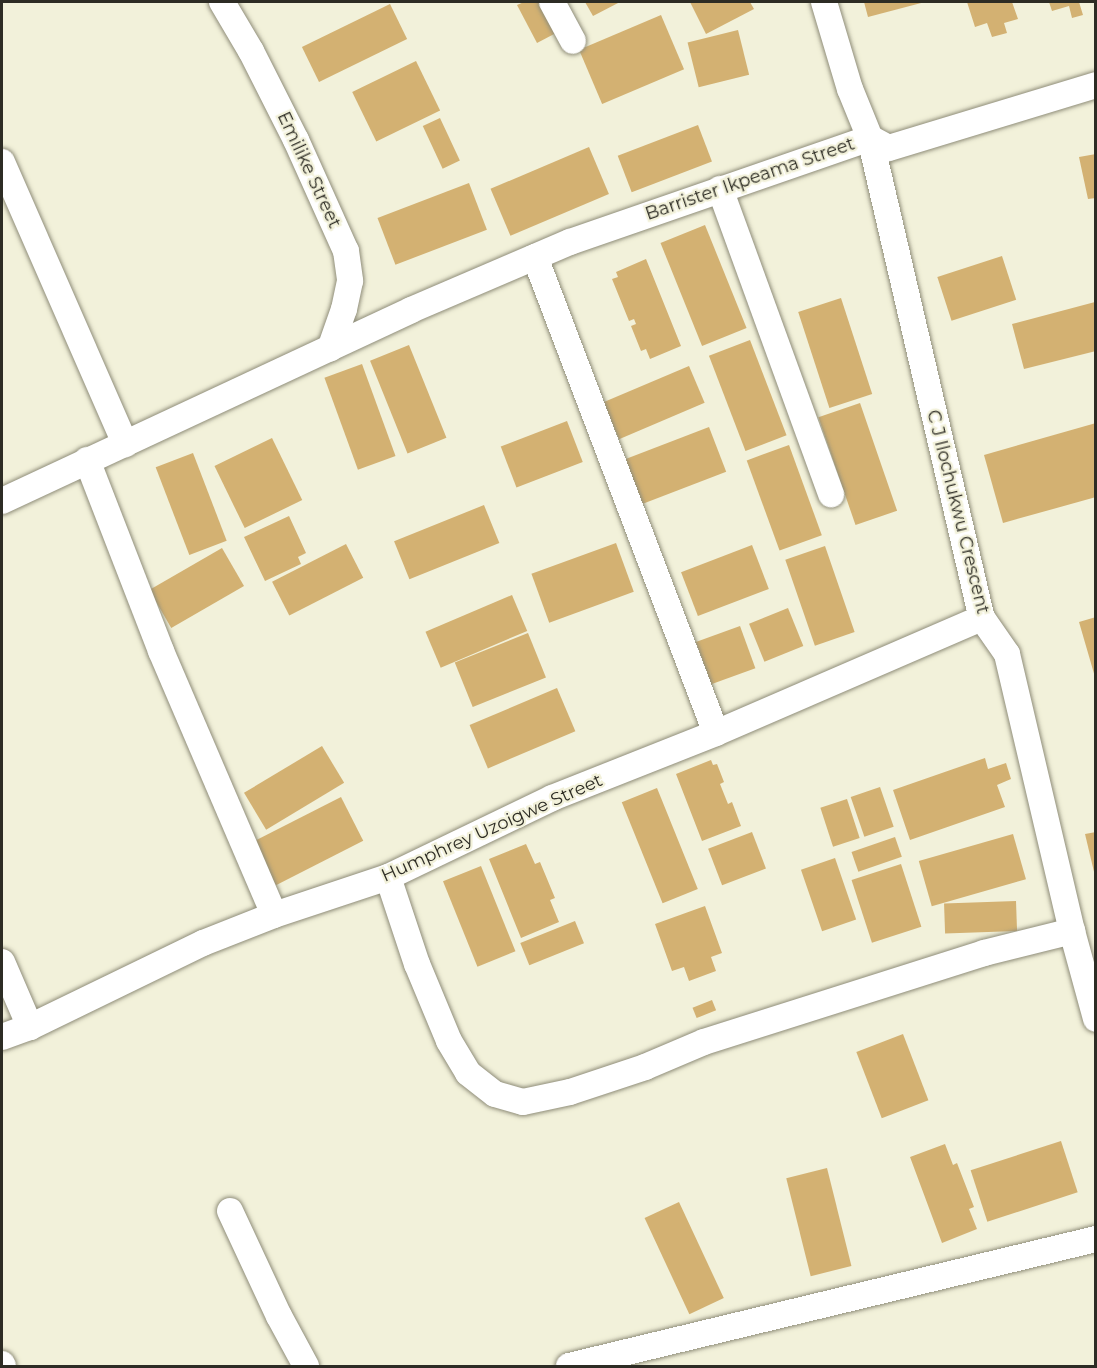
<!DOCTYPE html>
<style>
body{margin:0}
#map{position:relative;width:1097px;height:1368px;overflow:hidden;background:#f2f1da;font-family:Montserrat,sans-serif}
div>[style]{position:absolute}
.building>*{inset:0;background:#d3b172;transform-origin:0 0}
.roads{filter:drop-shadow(0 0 2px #8f8d79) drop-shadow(0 0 2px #8f8d79)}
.minor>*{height:26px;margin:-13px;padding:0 13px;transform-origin:13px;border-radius:13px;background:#fff}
span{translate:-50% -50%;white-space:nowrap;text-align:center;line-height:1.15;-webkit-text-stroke:4.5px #f2f1da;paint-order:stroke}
.street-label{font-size:18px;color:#2d2c24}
.frame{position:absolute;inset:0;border:3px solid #2d2c24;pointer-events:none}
</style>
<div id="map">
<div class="building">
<i style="clip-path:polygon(524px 2px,539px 2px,556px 33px,537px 43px,517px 5px)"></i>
<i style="clip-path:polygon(585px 2px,620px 2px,593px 16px)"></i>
<i style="clip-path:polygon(690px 2px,750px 2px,754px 9px,706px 34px)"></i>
<i style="clip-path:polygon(864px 2px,925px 2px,868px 17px)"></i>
<i style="clip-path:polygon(967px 2px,1012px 2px,1018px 19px,1004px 23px,1007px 33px,992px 37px,987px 23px,975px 27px)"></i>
<i style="clip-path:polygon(1049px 2px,1079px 2px,1083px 15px,1072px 18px,1069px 6px,1052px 11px)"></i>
<i style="left:390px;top:4px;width:39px;height:98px;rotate:64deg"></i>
<i style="left:661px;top:15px;width:59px;height:89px;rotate:67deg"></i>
<i style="left:738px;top:30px;width:46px;height:52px;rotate:76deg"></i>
<i style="left:416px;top:61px;width:55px;height:71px;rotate:64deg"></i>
<i style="left:440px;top:118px;width:47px;height:19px;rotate:65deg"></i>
<i style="left:698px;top:125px;width:39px;height:86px;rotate:69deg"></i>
<i style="left:589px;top:147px;width:51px;height:107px;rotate:67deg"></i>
<i style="clip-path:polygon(1096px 154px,1096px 198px,1088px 199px,1079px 157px)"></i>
<i style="left:469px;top:183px;width:50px;height:98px;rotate:69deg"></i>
<i style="left:705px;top:225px;width:111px;height:48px;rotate:68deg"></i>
<i style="left:1002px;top:256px;width:46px;height:68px;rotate:72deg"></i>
<i style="clip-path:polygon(646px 259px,681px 346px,650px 359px,646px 349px,641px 351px,631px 326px,636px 324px,634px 319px,629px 321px,612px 279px,618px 277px,616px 272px)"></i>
<i style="left:841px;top:298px;width:101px;height:45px;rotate:72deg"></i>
<i style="clip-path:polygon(1095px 302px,1096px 351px,1024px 369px,1012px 324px)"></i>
<i style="left:750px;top:340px;width:102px;height:44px;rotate:69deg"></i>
<i style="left:409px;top:345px;width:100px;height:42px;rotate:68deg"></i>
<i style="left:362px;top:364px;width:98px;height:40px;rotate:70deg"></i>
<i style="left:689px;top:366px;width:40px;height:93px;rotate:67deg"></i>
<i style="left:860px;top:403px;width:114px;height:44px;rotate:71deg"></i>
<i style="left:567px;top:421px;width:44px;height:71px;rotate:69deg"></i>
<i style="clip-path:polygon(1096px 423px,1096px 497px,1003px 523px,984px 455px)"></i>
<i style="left:709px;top:427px;width:48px;height:92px;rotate:69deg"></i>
<i style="left:272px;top:438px;width:69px;height:64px;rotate:64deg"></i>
<i style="left:789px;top:445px;width:96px;height:45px;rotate:70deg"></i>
<i style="left:193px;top:453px;width:94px;height:40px;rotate:69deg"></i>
<i style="left:484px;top:505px;width:41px;height:97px;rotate:68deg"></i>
<i style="clip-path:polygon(289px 516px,306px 553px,298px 557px,301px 564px,265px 581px,244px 537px)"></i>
<i style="left:616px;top:543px;width:52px;height:90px;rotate:70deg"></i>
<i style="left:346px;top:544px;width:38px;height:83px;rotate:63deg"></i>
<i style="left:752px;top:545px;width:47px;height:76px;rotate:69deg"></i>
<i style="left:825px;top:546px;width:91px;height:42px;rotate:71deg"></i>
<i style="left:222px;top:548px;width:44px;height:84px;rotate:60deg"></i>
<i style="left:512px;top:595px;width:39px;height:94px;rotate:67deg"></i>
<i style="left:788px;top:608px;width:41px;height:42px;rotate:68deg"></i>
<i style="clip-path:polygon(1096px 617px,1096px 677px,1095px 677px,1079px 622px)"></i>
<i style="left:740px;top:626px;width:45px;height:47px;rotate:70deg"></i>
<i style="left:528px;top:633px;width:48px;height:79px;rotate:68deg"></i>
<i style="left:557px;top:688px;width:47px;height:95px;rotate:67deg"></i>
<i style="left:322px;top:746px;width:43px;height:91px;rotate:59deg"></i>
<i style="clip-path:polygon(985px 758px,988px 769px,1006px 763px,1011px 779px,997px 785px,1005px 807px,910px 840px,893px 790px)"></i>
<i style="clip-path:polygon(711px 760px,713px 765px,717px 764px,724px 782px,720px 784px,728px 804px,732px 802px,741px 826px,702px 841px,676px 774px)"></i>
<i style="left:880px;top:787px;width:42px;height:31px;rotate:71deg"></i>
<i style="left:657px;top:788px;width:109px;height:38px;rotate:68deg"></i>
<i style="left:341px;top:797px;width:49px;height:98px;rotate:63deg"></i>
<i style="left:847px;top:799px;width:41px;height:28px;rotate:72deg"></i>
<i style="left:752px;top:832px;width:39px;height:47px;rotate:69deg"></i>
<i style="clip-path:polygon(1096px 832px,1096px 876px,1095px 876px,1085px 834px)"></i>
<i style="left:1013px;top:834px;width:47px;height:98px;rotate:74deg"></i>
<i style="left:895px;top:837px;width:21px;height:46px;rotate:71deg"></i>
<i style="clip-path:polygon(526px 844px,535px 864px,540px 862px,555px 898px,550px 900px,559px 922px,521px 938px,489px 859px)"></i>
<i style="left:835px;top:858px;width:65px;height:36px;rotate:71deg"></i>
<i style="left:901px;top:864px;width:66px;height:52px;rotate:72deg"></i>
<i style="left:481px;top:866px;width:92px;height:41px;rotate:68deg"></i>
<i style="left:1016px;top:901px;width:30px;height:72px;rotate:88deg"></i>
<i style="clip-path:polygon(705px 906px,722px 953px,711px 957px,716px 971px,689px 981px,684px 967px,672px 971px,655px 924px)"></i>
<i style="left:575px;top:921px;width:24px;height:59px;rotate:68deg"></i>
<i style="left:712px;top:1000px;width:11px;height:21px;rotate:68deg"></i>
<i style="left:903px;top:1034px;width:71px;height:50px;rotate:69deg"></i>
<i style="left:1061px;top:1141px;width:54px;height:95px;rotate:72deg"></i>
<i style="clip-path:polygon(945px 1144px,953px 1165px,957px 1163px,974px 1207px,969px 1209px,977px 1229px,942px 1243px,910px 1157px)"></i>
<i style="left:827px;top:1168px;width:101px;height:42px;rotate:76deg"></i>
<i style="left:679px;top:1202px;width:106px;height:38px;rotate:65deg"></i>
</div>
<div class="roads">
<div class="minor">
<i style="left:222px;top:2px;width:57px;rotate:59.4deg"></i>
<i style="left:251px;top:51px;width:100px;rotate:63.2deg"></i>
<i style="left:296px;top:140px;width:122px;rotate:65.8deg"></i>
<i style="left:346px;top:251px;width:30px;rotate:82deg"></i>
<i style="left:350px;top:281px;width:29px;rotate:102deg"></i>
<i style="left:344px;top:309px;width:42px;rotate:109.3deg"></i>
<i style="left:552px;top:2px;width:44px;rotate:61.7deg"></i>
<i style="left:824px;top:2px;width:91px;rotate:73.4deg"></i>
<i style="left:850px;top:89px;width:53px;rotate:67.8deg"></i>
<i style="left:870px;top:138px;width:493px;rotate:76.9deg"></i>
<i style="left:982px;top:618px;width:44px;rotate:55.2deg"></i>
<i style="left:1007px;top:654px;width:285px;rotate:76.8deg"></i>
<i style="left:1072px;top:931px;width:91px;rotate:74.7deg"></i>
<i style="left:2px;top:162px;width:308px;rotate:66.4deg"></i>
<i style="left:720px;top:189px;width:325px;rotate:70deg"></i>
<i style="left:535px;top:257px;width:509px;rotate:69.18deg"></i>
<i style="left:87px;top:460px;width:205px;rotate:68.8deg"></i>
<i style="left:161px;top:651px;width:287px;rotate:66.8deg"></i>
<i style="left:2px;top:501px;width:451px;rotate:-25deg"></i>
<i style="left:411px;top:310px;width:173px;rotate:-23.2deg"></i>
<i style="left:570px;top:242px;width:318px;rotate:-19.1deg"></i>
<i style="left:870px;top:138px;width:21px;rotate:28deg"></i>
<i style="left:889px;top:148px;width:216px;rotate:-16.9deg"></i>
<i style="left:388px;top:877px;width:92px;rotate:71.6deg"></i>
<i style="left:417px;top:964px;width:83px;rotate:67.4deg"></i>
<i style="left:449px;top:1041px;width:37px;rotate:59deg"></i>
<i style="left:468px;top:1073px;width:34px;rotate:38deg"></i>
<i style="left:495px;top:1094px;width:29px;rotate:16deg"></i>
<i style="left:523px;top:1102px;width:48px;rotate:-12deg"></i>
<i style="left:570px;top:1092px;width:79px;rotate:-18.4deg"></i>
<i style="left:645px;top:1067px;width:64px;rotate:-23deg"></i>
<i style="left:704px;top:1042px;width:294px;rotate:-17.6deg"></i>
<i style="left:984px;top:953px;width:91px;rotate:-14deg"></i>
<i style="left:2px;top:962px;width:71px;rotate:66.7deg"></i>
<i style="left:2px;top:1037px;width:30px;rotate:-20deg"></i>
<i style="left:30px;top:1027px;width:192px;rotate:-25.9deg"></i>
<i style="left:203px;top:943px;width:76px;rotate:-21.5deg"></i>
<i style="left:274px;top:915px;width:120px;rotate:-18.4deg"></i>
<i style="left:388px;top:877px;width:182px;rotate:-25.7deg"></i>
<i style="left:552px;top:798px;width:176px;rotate:-21.6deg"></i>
<i style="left:716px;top:733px;width:290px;rotate:-23.4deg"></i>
<i style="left:230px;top:1211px;width:116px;rotate:65deg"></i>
<i style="left:279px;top:1316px;width:57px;rotate:61.6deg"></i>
<i style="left:2px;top:1364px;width:2px;rotate:63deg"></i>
<i style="left:569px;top:1366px;width:542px;rotate:-13.55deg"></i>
</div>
</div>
<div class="street-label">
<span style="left:309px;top:170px;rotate:65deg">Emilike Street</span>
<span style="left:750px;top:179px;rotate:-19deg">Barrister Ikpeama Street</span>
<span style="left:958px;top:512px;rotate:76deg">C J Ilochukwu Crescent</span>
<span style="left:492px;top:828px;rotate:-24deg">Humphrey Uzoigwe Street</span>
</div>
<div class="frame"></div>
</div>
